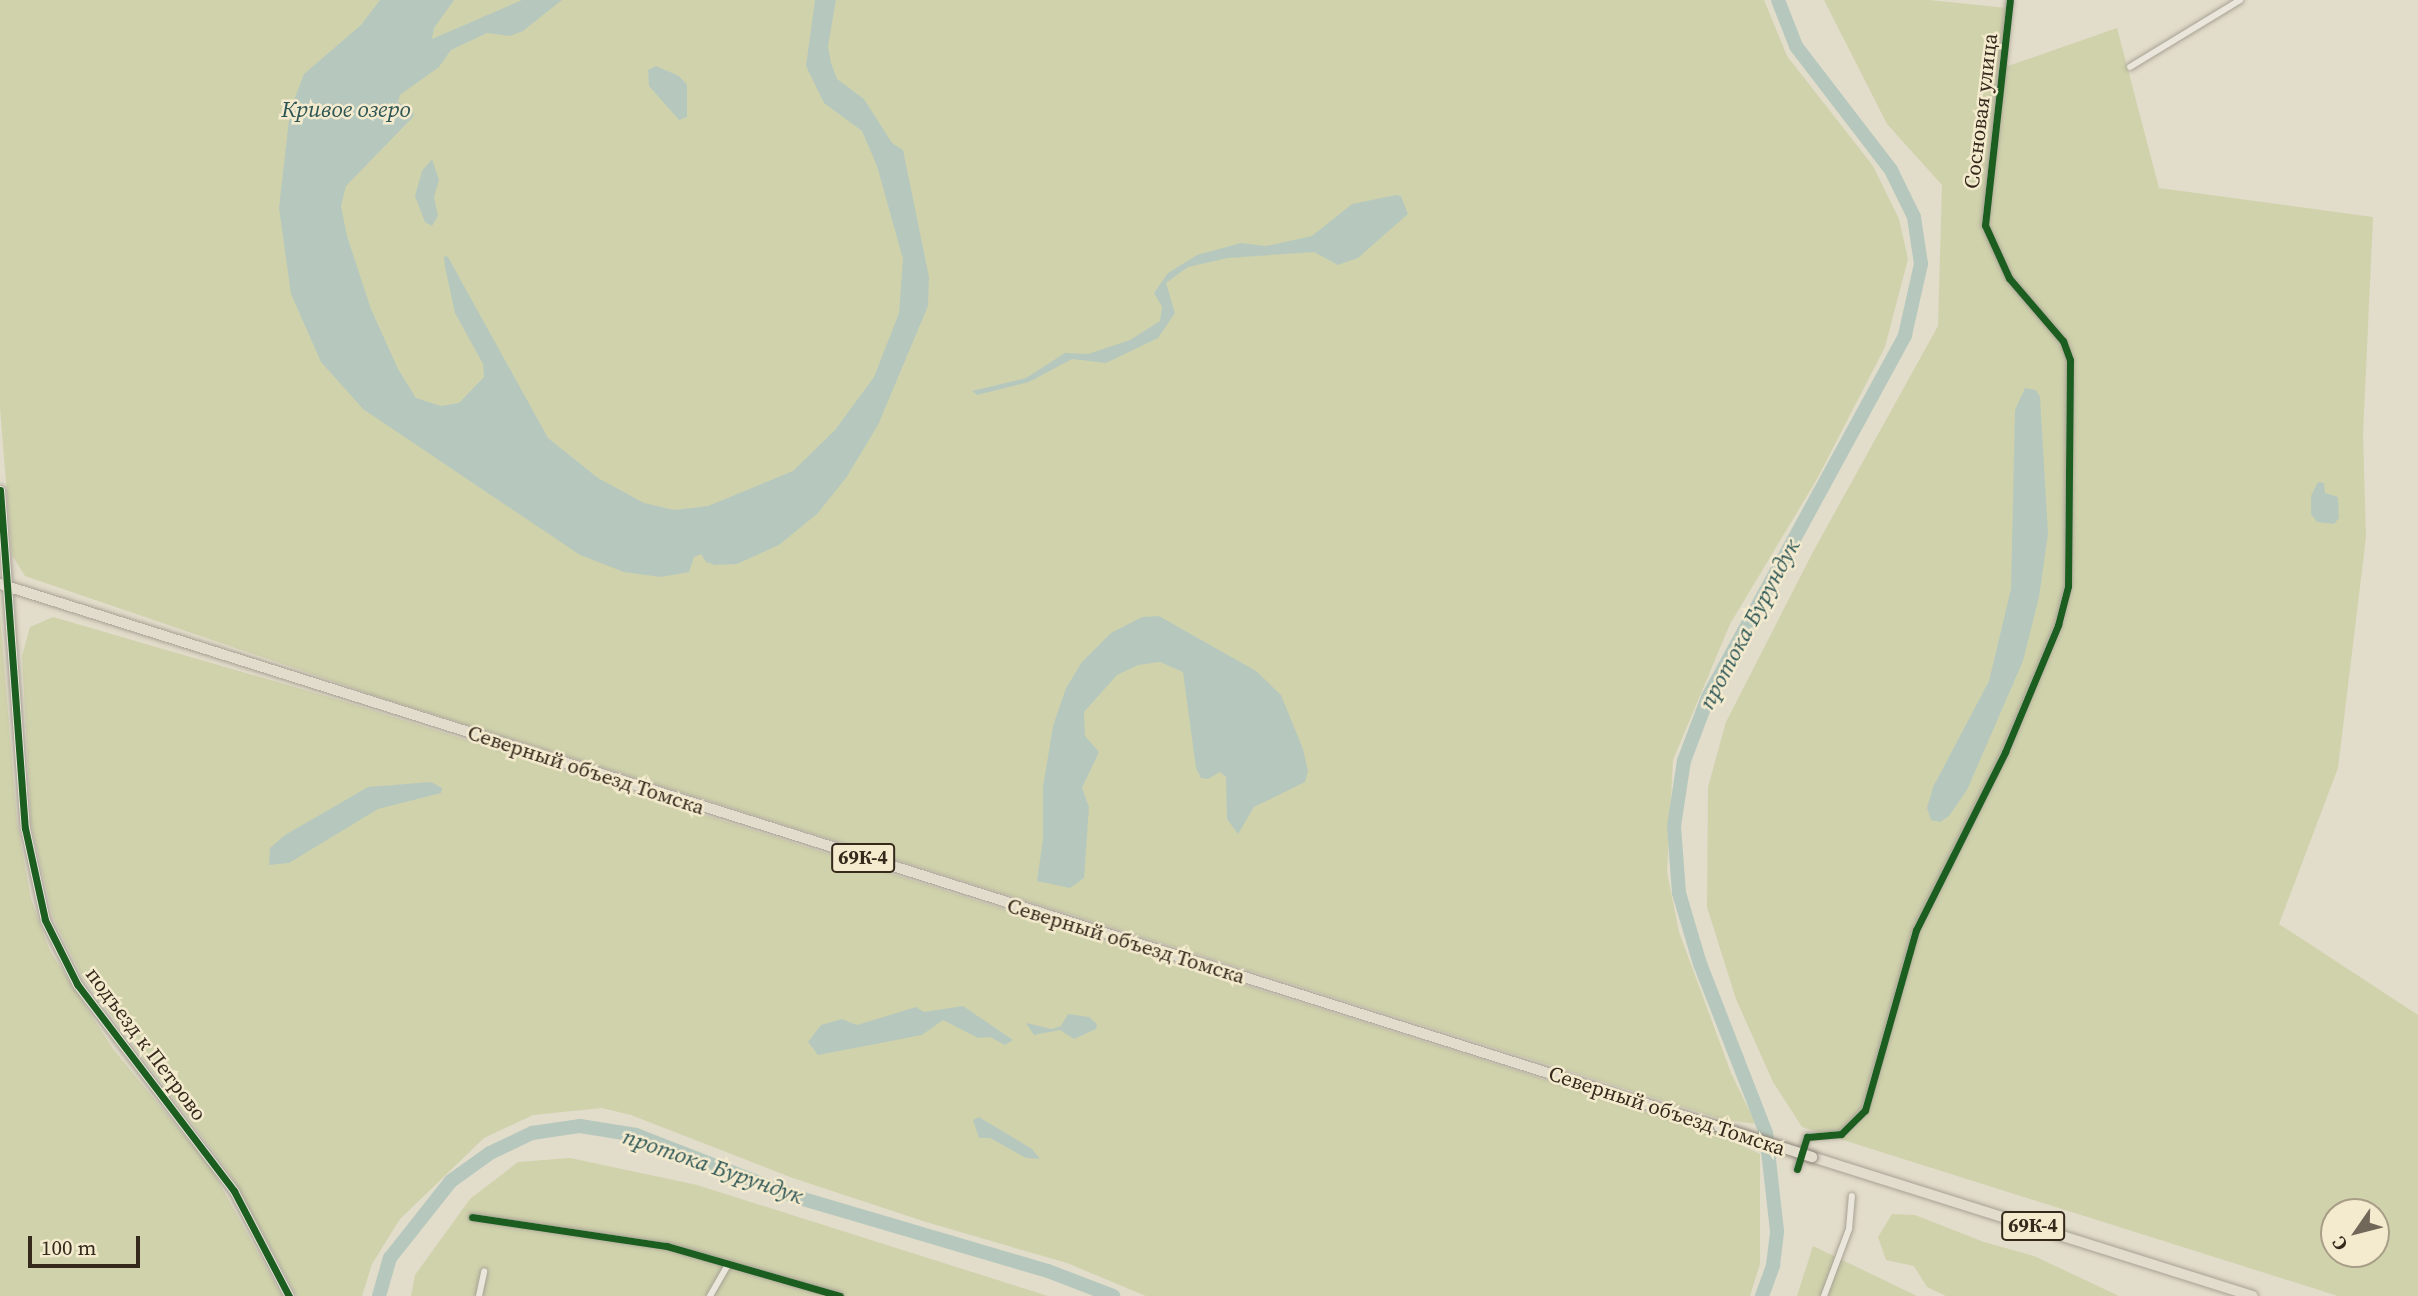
<!DOCTYPE html>
<meta charset="utf-8">
<style>
body{margin:0}
#map{position:relative;width:2418px;height:1296px;overflow:hidden;background:#e2dcca;font-family:"Source Serif 4",serif}
div>[style]{position:absolute}
.green>*{inset:0;background:#d0d2ac}
.water>*{inset:0;background:#b6c8bd}
.river>*{height:14px;margin:-7px;padding:0 7px;transform-origin:7px;border-radius:7px;background:#b6c8bd}
.roads{filter:drop-shadow(0 0 2px #a7a194) drop-shadow(0 0 2px #a7a194)}
.street>*{height:6px;margin:-3px;padding:0 3px;transform-origin:3px;border-radius:3px;background:#eae6db}
.secondary>*{height:9px;margin:-4.5px;padding:0 4.5px;transform-origin:4.5px;border-radius:4.5px;background:#eae6db}
.primary>*{height:10px;margin:-5px;padding:0 5px;transform-origin:5px;border-radius:5px;background:#e2dccd}
.bridges{filter:drop-shadow(0 0 2px #8d867a) drop-shadow(0 0 2px #8d867a)}
.primary-bridge>*{height:10px;margin:-5px;padding:0 5px;transform-origin:5px;border-radius:5px;background:#e2dccd}
.cycleway>*{height:7px;margin:-3.5px;padding:0 3.5px;transform-origin:3.5px;border-radius:3.5px;background:#1b5e20}
span{translate:-50% -50%;white-space:nowrap;text-align:center;line-height:1.15;-webkit-text-stroke:5px #f4ebcf;paint-order:stroke}
.shield-label span{padding:2px 5px;background:#f4ebcf;border:2px solid;border-radius:5px;-webkit-text-stroke-width:0}
.shield-label{font-size:19px;color:#35291c;font-weight:700}
.street-label{font-size:21px;color:#35291c}
.water-label{font-size:23px;color:#2c5554;font-style:italic}
.north{position:absolute;left:2320px;top:1198px;width:70px;height:70px;box-sizing:border-box;background:#f4ebcf;border:2px solid #a89d87;border-radius:50%;rotate:235deg;font-size:19px;font-weight:700;line-height:28px;text-align:center;color:#35291c}
.north::after{content:'';display:block;margin:auto;width:24px;height:32px;background:#726859;clip-path:polygon(50% 0,100% 100%,50% 72%,0 100%)}
.scale{position:absolute;left:28px;top:1236px;width:112px;height:32px;box-sizing:border-box;border:4px solid #35291c;border-top:0;padding-left:9px;font-size:21px;line-height:24px;white-space:nowrap;color:#35291c;-webkit-text-stroke:5px #f4ebcf;paint-order:stroke}
</style>
<div id="map">
<div class="green">
<i style="clip-path:polygon(0 0,1764px 0,1787px 56px,1873px 166px,1899px 219px,1908px 259px,1885px 347px,1817px 479px,1730px 624px,1673px 760px,1667px 872px,1679px 932px,1731px 1073px,1756px 1124px,1721px 1119px,382px 698px,25px 576px,12px 555px,0 408px)"></i>
<i style="clip-path:polygon(evenodd,1824px 0,1929px 0,2007px 8px,2002px 46px,2008px 66px,2117px 28px,2159px 188px,2373px 217px,2363px 435px,2366px 537px,2338px 768px,2279px 924px,2418px 1015px,2418px 1296px,2338px 1296px,1802px 1127px,1773px 1082px,1736px 999px,1707px 907px,1708px 787px,1726px 722px,1814px 550px,1938px 326px,1942px 185px,1887px 124px,1824px 0,2334px 1212px,2376px 1212px,2376px 1254px,2334px 1254px,2334px 1212px)"></i>
<i style="clip-path:polygon(0 614px,17px 822px,31px 899px,50px 951px,113px 1049px,211px 1168px,282px 1296px,0 1296px)"></i>
<i style="clip-path:polygon(53px 617px,346px 702px,1717px 1134px,1760px 1154px,1760px 1264px,1750px 1296px,1146px 1296px,1067px 1263px,926px 1222px,790px 1177px,631px 1115px,602px 1108px,533px 1115px,484px 1138px,400px 1219px,372px 1264px,362px 1296px,297px 1296px,233px 1178px,82px 976px,53px 918px,31px 824px,22px 656px,30px 627px)"></i>
<i style="clip-path:polygon(570px 1158px,697px 1185px,1048px 1296px,411px 1296px,415px 1275px,470px 1199px,518px 1162px)"></i>
<i style="clip-path:polygon(1892px 1214px,1915px 1215px,1984px 1242px,2034px 1256px,2119px 1296px,1946px 1296px,1927px 1287px,1914px 1266px,1886px 1260px,1878px 1237px)"></i>
<i style="clip-path:polygon(1813px 1246px,1917px 1296px,1797px 1296px)"></i>
</div>
<div class="water">
<i style="clip-path:polygon(380px 0,454px 0,434px 28px,432px 39px,522px 0,562px 0,523px 31px,510px 36px,487px 33px,451px 50px,439px 67px,400px 95px,398px 102px,412px 109px,414px 116px,346px 186px,341px 206px,347px 236px,371px 309px,398px 369px,416px 398px,441px 406px,459px 403px,484px 377px,483px 364px,455px 313px,445px 267px,444px 256px,448px 257px,548px 438px,598px 478px,644px 503px,674px 510px,708px 506px,793px 471px,835px 430px,874px 377px,899px 313px,903px 259px,877px 166px,862px 131px,824px 103px,806px 66px,815px 0,836px 0,828px 46px,831px 63px,837px 79px,864px 99px,892px 143px,903px 150px,929px 277px,928px 306px,878px 425px,846px 478px,817px 514px,779px 545px,737px 564px,715px 565px,706px 562px,701px 554px,694px 557px,689px 572px,661px 577px,624px 572px,580px 555px,363px 409px,321px 362px,291px 294px,279px 208px,290px 111px,304px 74px,361px 25px)"></i>
<i style="clip-path:polygon(656px 66px,679px 76px,687px 85px,687px 117px,679px 120px,649px 86px,648px 70px)"></i>
<i style="clip-path:polygon(432px 159px,439px 180px,434px 197px,438px 216px,432px 226px,425px 222px,415px 196px,422px 171px)"></i>
<i style="clip-path:polygon(1396px 195px,1401px 196px,1408px 214px,1358px 258px,1338px 265px,1314px 252px,1228px 258px,1188px 267px,1166px 283px,1175px 313px,1158px 338px,1106px 363px,1072px 359px,1029px 382px,977px 395px,972px 391px,1026px 378px,1065px 353px,1088px 354px,1130px 340px,1160px 321px,1162px 307px,1154px 293px,1168px 273px,1197px 255px,1241px 243px,1266px 246px,1312px 236px,1352px 204px)"></i>
<i style="clip-path:polygon(2025px 388px,2036px 390px,2040px 397px,2048px 534px,2039px 597px,2023px 661px,1967px 790px,1949px 816px,1940px 822px,1931px 820px,1927px 808px,1933px 787px,1989px 681px,2011px 589px,2015px 410px)"></i>
<i style="clip-path:polygon(2318px 482px,2324px 483px,2325px 493px,2338px 497px,2339px 518px,2334px 524px,2317px 522px,2311px 514px,2311px 496px)"></i>
<i style="clip-path:polygon(1159px 616px,1256px 671px,1281px 695px,1303px 749px,1308px 771px,1305px 782px,1254px 807px,1238px 834px,1227px 819px,1226px 777px,1220px 772px,1208px 779px,1201px 778px,1196px 768px,1183px 672px,1160px 662px,1138px 665px,1117px 675px,1084px 712px,1085px 736px,1099px 752px,1082px 788px,1089px 807px,1084px 878px,1070px 888px,1037px 881px,1043px 839px,1043px 787px,1053px 726px,1066px 688px,1082px 662px,1111px 633px,1142px 617px)"></i>
<i style="clip-path:polygon(431px 782px,442px 788px,441px 793px,378px 809px,289px 863px,269px 865px,270px 848px,285px 835px,368px 787px)"></i>
<i style="clip-path:polygon(963px 1006px,1013px 1040px,1005px 1045px,990px 1037px,978px 1038px,943px 1020px,922px 1035px,818px 1055px,808px 1042px,821px 1025px,842px 1019px,857px 1025px,916px 1007px,924px 1012px)"></i>
<i style="clip-path:polygon(1068px 1014px,1089px 1017px,1097px 1024px,1096px 1029px,1074px 1039px,1060px 1030px,1034px 1035px,1026px 1023px,1052px 1029px,1061px 1026px)"></i>
<i style="clip-path:polygon(979px 1117px,1032px 1149px,1040px 1159px,1026px 1158px,990px 1138px,979px 1138px,973px 1120px)"></i>
</div>
<div class="river">
<i style="left:379px;top:1296px;width:40px;rotate:-74deg"></i>
<i style="left:390px;top:1258px;width:98px;rotate:-51.6deg"></i>
<i style="left:451px;top:1181px;width:48px;rotate:-35.7deg"></i>
<i style="left:490px;top:1153px;width:47px;rotate:-25.5deg"></i>
<i style="left:532px;top:1133px;width:49px;rotate:-8.3deg"></i>
<i style="left:580px;top:1126px;width:57px;rotate:9.1deg"></i>
<i style="left:636px;top:1135px;width:168px;rotate:21.2deg"></i>
<i style="left:793px;top:1196px;width:266px;rotate:16.4deg"></i>
<i style="left:1048px;top:1271px;width:70px;rotate:21deg"></i>
<i style="left:1762px;top:1296px;width:33px;rotate:-70deg"></i>
<i style="left:1773px;top:1265px;width:34px;rotate:-83deg"></i>
<i style="left:1777px;top:1231px;width:99px;rotate:-96.4deg"></i>
<i style="left:1766px;top:1133px;width:181px;rotate:-111.3deg"></i>
<i style="left:1700px;top:964px;width:74px;rotate:-106.5deg"></i>
<i style="left:1679px;top:893px;width:67px;rotate:-94.3deg"></i>
<i style="left:1674px;top:826px;width:66px;rotate:-81.3deg"></i>
<i style="left:1684px;top:761px;width:68px;rotate:-69.4deg"></i>
<i style="left:1708px;top:697px;width:412px;rotate:-61.4deg"></i>
<i style="left:1905px;top:335px;width:73px;rotate:-77.3deg"></i>
<i style="left:1921px;top:264px;width:48px;rotate:-98.5deg"></i>
<i style="left:1914px;top:217px;width:52px;rotate:-116.1deg"></i>
<i style="left:1891px;top:170px;width:156px;rotate:-127.5deg"></i>
<i style="left:1796px;top:46px;width:49px;rotate:-111.4deg"></i>
</div>
<div class="roads">
<div class="street">
<i style="left:2130px;top:67px;width:129px;rotate:-31.3deg"></i>
<i style="left:1797px;top:1169px;width:34px;rotate:-73deg"></i>
<i style="left:1807px;top:1137px;width:34px;rotate:-5deg"></i>
<i style="left:1841px;top:1134px;width:34px;rotate:-45deg"></i>
<i style="left:1865px;top:1110px;width:187px;rotate:-74.2deg"></i>
<i style="left:1916px;top:930px;width:199px;rotate:-63.4deg"></i>
<i style="left:2005px;top:752px;width:138px;rotate:-67.3deg"></i>
<i style="left:2058px;top:625px;width:40px;rotate:-75.6deg"></i>
<i style="left:2068px;top:586px;width:226px;rotate:-89.5deg"></i>
<i style="left:2070px;top:360px;width:20px;rotate:-110deg"></i>
<i style="left:2063px;top:341px;width:83px;rotate:-130.6deg"></i>
<i style="left:2009px;top:278px;width:58px;rotate:-114.4deg"></i>
<i style="left:1985px;top:225px;width:226px;rotate:-83.7deg"></i>
<i style="left:472px;top:1217px;width:197px;rotate:8.5deg"></i>
<i style="left:667px;top:1246px;width:180px;rotate:16.1deg"></i>
<i style="left:479px;top:1296px;width:25px;rotate:-78deg"></i>
<i style="left:710px;top:1296px;width:36px;rotate:-60deg"></i>
<i style="left:1824px;top:1296px;width:72px;rotate:-69.5deg"></i>
<i style="left:1849px;top:1229px;width:33px;rotate:-85deg"></i>
</div>
<div class="secondary">
<i style="left:0;top:490px;width:339px;rotate:85.8deg"></i>
<i style="left:25px;top:828px;width:94px;rotate:77.7deg"></i>
<i style="left:45px;top:920px;width:72px;rotate:63.4deg"></i>
<i style="left:77px;top:984px;width:260px;rotate:52.8deg"></i>
<i style="left:234px;top:1191px;width:119px;rotate:62.4deg"></i>
</div>
<div class="primary">
<i style="left:0;top:584px;width:1803px;rotate:17.53deg"></i>
<i style="left:1812px;top:1157px;width:462px;rotate:17.5deg"></i>
</div>
</div>
<div class="bridges">
<div class="primary-bridge">
<i style="left:1719px;top:1127px;width:98px;rotate:17.9deg"></i>
</div>
</div>
<div class="cycleway">
<i style="left:0;top:490px;width:339px;rotate:85.8deg"></i>
<i style="left:25px;top:828px;width:94px;rotate:77.7deg"></i>
<i style="left:45px;top:920px;width:72px;rotate:63.4deg"></i>
<i style="left:77px;top:984px;width:260px;rotate:52.8deg"></i>
<i style="left:234px;top:1191px;width:119px;rotate:62.4deg"></i>
<i style="left:1797px;top:1169px;width:34px;rotate:-73deg"></i>
<i style="left:1807px;top:1137px;width:34px;rotate:-5deg"></i>
<i style="left:1841px;top:1134px;width:34px;rotate:-45deg"></i>
<i style="left:1865px;top:1110px;width:187px;rotate:-74.2deg"></i>
<i style="left:1916px;top:930px;width:199px;rotate:-63.4deg"></i>
<i style="left:2005px;top:752px;width:138px;rotate:-67.3deg"></i>
<i style="left:2058px;top:625px;width:40px;rotate:-75.6deg"></i>
<i style="left:2068px;top:586px;width:226px;rotate:-89.5deg"></i>
<i style="left:2070px;top:360px;width:20px;rotate:-110deg"></i>
<i style="left:2063px;top:341px;width:83px;rotate:-130.6deg"></i>
<i style="left:2009px;top:278px;width:58px;rotate:-114.4deg"></i>
<i style="left:1985px;top:225px;width:226px;rotate:-83.7deg"></i>
<i style="left:472px;top:1217px;width:197px;rotate:8.5deg"></i>
<i style="left:667px;top:1246px;width:180px;rotate:16.1deg"></i>
</div>
<div class="shield-label">
<span style="left:863px;top:858px">69К-4</span>
<span style="left:2033px;top:1226px">69К-4</span>
</div>
<div class="street-label">
<span style="left:1981px;top:111px;rotate:-83deg">Сосновая улица</span>
<span style="left:586px;top:770px;rotate:18deg">Северный объезд Томска</span>
<span style="left:1126px;top:941px;rotate:17deg">Северный объезд Томска</span>
<span style="left:146px;top:1044px;rotate:53deg">подъезд к Петрово</span>
<span style="left:1667px;top:1111px;rotate:18deg">Северный объезд Томска</span>
</div>
<div class="water-label">
<span style="left:346px;top:109px">Кривое озеро</span>
<span style="left:1749px;top:624px;rotate:-62deg">протока Бурундук</span>
<span style="left:713px;top:1166px;rotate:19deg">протока Бурундук</span>
</div>
<div class="north">С</div>
<div class="scale">100 m</div>
</div>
